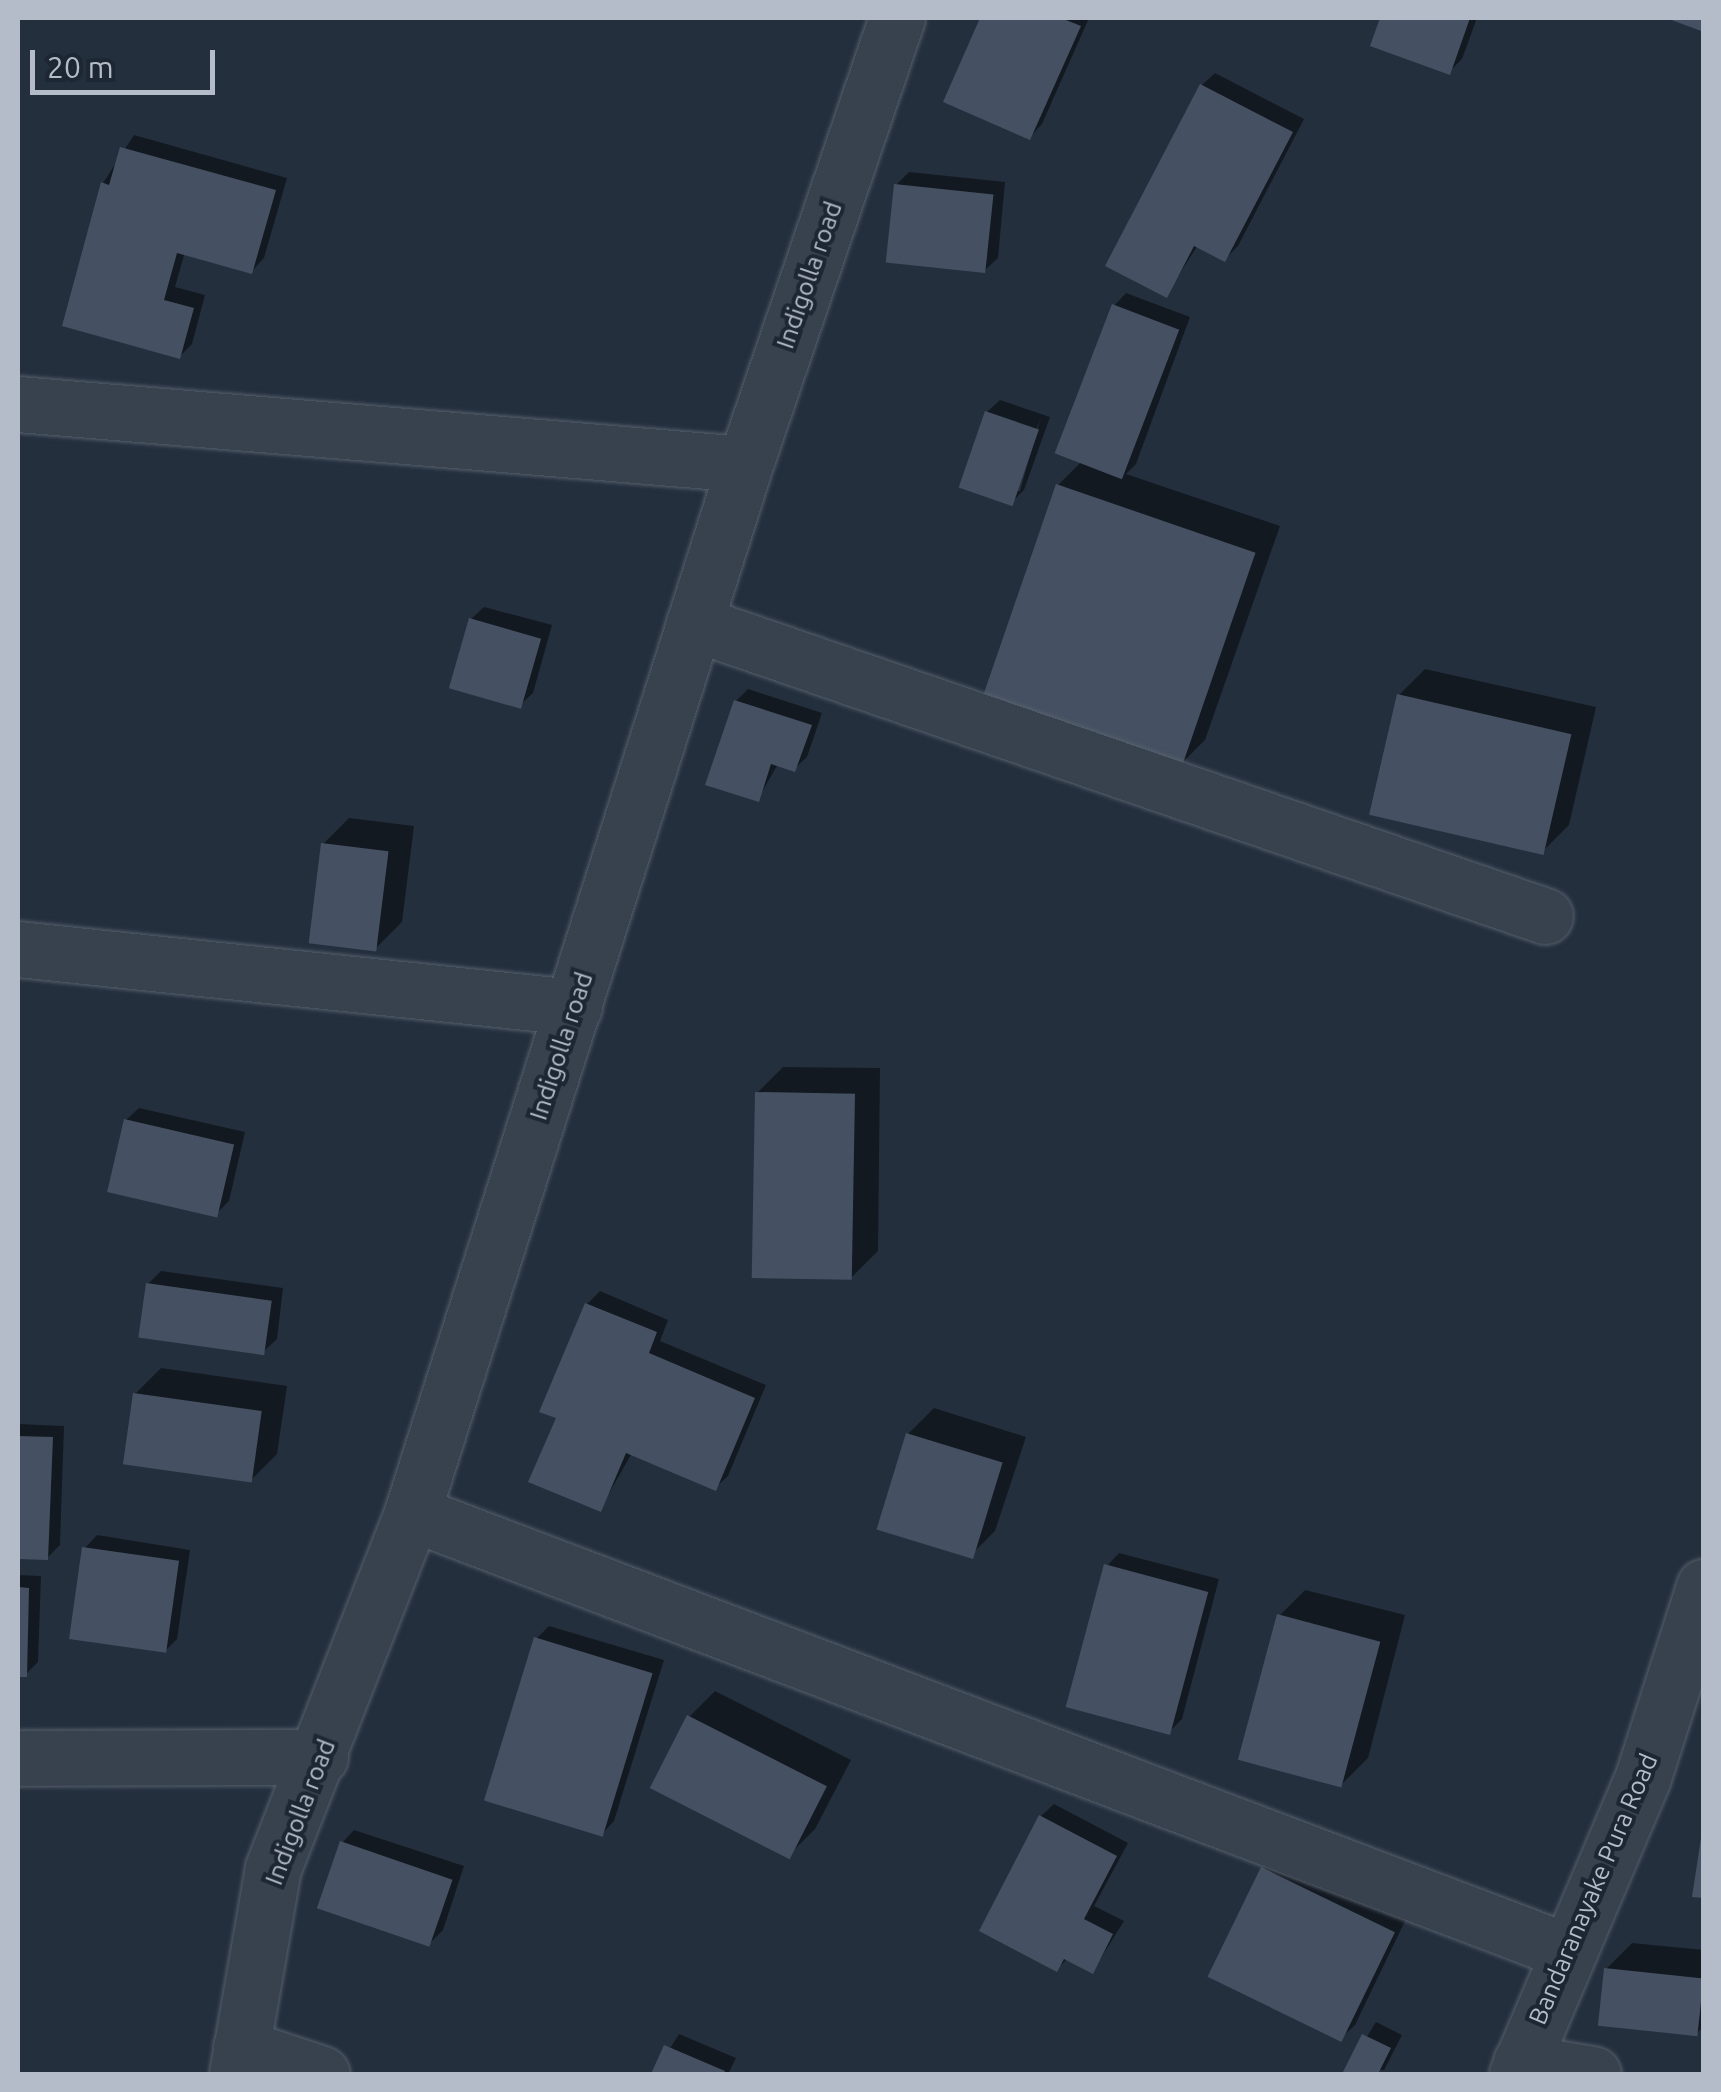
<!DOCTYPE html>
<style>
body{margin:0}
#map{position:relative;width:1721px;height:2092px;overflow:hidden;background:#242f3e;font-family:Ubuntu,sans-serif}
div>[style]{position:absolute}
.shadow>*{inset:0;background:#0007}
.building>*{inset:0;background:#455162;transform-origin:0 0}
.roads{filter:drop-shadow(0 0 2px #565f6c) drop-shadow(0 0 2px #565f6c)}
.minor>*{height:55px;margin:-27.5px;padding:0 27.5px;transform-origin:27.5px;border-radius:27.5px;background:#38414e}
span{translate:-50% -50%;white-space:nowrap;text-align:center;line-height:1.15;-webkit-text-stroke:8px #1d2633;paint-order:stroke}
.street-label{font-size:25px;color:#b4bcc9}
.frame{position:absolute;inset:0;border:20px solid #b4bcc9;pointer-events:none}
.scale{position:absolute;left:30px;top:50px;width:185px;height:45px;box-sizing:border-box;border:5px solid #b4bcc9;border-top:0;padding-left:12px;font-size:30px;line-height:35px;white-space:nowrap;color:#b4bcc9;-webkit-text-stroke:8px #1d2633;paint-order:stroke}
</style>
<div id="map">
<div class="shadow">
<i style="clip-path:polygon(983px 18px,1089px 18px,1042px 124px,1030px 137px,947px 101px)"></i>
<i style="clip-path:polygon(1383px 18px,1477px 18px,1462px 59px,1449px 72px,1373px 44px)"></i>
<i style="clip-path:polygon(1215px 73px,1304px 119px,1238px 246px,1225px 259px,1198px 245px,1166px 295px,1202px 85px)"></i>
<i style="clip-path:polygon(134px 135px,287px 178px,264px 258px,252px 271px,185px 252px,175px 287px,205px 295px,192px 344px,180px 356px,103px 183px)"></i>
<i style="clip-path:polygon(909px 172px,1005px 182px,998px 258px,985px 270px,896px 185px)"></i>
<i style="clip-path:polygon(1126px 293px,1190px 317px,1136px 464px,1126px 474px,1280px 526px,1205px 740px,1179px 766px,1058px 485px,1082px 461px,1114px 306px)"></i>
<i style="clip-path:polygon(evenodd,1000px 400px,1050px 417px,1024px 490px,1011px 503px,987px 412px,1000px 400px,1041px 417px,1020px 491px,1014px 491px,1041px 417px)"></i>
<i style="clip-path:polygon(484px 607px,552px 625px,533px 693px,520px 705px,471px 619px)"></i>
<i style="clip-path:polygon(1425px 669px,1596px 707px,1569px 825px,1543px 851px,1399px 695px)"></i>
<i style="clip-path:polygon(748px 689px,822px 713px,807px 757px,794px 769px,778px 764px,758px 799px,736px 701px)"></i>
<i style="clip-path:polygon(349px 818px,414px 826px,402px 922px,376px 948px,323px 844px)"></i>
<i style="clip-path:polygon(783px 1067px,880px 1068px,878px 1251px,852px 1277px,757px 1093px)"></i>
<i style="clip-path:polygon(139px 1108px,245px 1132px,229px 1201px,216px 1214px,126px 1120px)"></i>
<i style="clip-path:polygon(161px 1271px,283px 1288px,277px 1339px,264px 1351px,148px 1284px)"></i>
<i style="clip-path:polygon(600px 1291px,668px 1320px,660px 1341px,766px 1385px,728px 1476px,715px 1488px,632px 1453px,600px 1509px,559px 1417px,587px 1304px)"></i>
<i style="clip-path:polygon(161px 1368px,287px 1386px,277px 1454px,251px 1480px,135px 1394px)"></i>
<i style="clip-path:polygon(934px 1408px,1026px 1437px,995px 1531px,969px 1557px,908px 1434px)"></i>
<i style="clip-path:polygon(18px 1424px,64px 1426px,60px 1545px,47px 1558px,18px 1556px)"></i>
<i style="clip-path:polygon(97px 1535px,190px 1550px,177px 1639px,165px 1651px,85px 1548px)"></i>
<i style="clip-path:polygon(1119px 1553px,1219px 1579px,1182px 1719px,1169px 1732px,1107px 1566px)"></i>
<i style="clip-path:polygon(18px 1575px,41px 1576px,38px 1662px,26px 1674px,18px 1674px)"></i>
<i style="clip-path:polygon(1305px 1590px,1405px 1615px,1368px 1758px,1342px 1784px,1279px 1616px)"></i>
<i style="clip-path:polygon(549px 1626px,664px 1660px,614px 1821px,602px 1834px,537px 1638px)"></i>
<i style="clip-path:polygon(715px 1691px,851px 1760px,815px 1829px,789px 1855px,689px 1717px)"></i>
<i style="clip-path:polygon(1054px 1804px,1128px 1843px,1094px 1906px,1124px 1921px,1093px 1971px,1068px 1958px,1057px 1969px,1041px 1816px)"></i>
<i style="clip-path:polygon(354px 1830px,464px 1866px,443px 1930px,431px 1942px,342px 1843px)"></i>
<i style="clip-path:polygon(1276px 1856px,1406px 1919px,1355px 2025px,1342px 2037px,1263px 1869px)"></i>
<i style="clip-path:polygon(1632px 1943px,1704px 1950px,1704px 2026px,1696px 2034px,1606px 1969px)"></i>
<i style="clip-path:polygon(1376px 2022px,1402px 2035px,1384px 2070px,1346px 2071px)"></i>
<i style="clip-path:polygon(679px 2034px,736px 2058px,728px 2074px,654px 2074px)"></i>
</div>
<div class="building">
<i style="clip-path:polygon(980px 18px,1061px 18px,1081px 26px,1030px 140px,943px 102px)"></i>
<i style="clip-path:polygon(1380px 18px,1470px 18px,1450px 75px,1370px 46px)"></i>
<i style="clip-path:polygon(1666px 18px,1704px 18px,1704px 32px)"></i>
<i style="clip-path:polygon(1200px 84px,1293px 132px,1225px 262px,1194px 246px,1167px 298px,1105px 266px)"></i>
<i style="clip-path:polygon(120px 147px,276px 190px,252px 274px,177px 253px,164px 300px,194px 308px,180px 359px,62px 326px,101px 182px,109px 185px)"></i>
<i style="left:894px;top:184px;width:100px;height:79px;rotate:6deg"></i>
<i style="left:1112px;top:304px;width:72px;height:160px;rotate:21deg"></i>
<i style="left:985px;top:411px;width:57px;height:81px;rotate:19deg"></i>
<i style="left:1056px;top:484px;width:211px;height:229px;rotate:19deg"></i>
<i style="left:469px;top:618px;width:75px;height:73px;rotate:16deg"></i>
<i style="left:1397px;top:694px;width:179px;height:124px;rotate:13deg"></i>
<i style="clip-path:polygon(734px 700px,812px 725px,795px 772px,771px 764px,759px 802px,705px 785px)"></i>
<i style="left:321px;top:843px;width:68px;height:101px;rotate:7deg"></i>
<i style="left:755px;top:1092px;width:100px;height:186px;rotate:1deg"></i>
<i style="left:124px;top:1119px;width:113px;height:75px;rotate:13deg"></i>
<i style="left:146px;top:1283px;width:127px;height:55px;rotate:8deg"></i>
<i style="clip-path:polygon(585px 1303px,657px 1332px,649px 1353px,755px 1398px,716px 1491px,626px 1453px,601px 1512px,528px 1482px,556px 1418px,539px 1412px)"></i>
<i style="left:133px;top:1393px;width:130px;height:72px;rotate:8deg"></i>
<i style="left:906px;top:1433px;width:101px;height:101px;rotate:17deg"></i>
<i style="clip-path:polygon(18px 1436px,53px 1437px,48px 1560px,18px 1559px)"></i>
<i style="left:82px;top:1547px;width:98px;height:93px;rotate:8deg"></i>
<i style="left:1104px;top:1564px;width:108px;height:148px;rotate:15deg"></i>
<i style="clip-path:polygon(18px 1587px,29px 1588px,27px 1677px,18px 1677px)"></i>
<i style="left:1277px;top:1614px;width:107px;height:151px;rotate:15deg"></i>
<i style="left:534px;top:1637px;width:124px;height:171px;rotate:17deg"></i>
<i style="left:687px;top:1715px;width:157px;height:82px;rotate:27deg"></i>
<i style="clip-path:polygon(1039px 1815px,1117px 1856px,1084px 1919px,1113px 1934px,1093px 1974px,1064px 1959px,1057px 1972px,979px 1931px)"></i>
<i style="clip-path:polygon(1701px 1838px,1704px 1839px,1704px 1898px,1692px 1897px)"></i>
<i style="left:340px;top:1841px;width:119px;height:71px;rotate:19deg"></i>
<i style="left:1261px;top:1867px;width:149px;height:122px;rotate:26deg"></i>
<i style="left:1604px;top:1968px;width:100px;height:58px;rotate:6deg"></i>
<i style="clip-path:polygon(1362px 2034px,1391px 2048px,1378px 2074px,1343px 2072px)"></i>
<i style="clip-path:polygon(664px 2045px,725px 2071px,723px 2074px,651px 2074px)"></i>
</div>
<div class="roads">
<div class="minor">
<i style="left:18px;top:404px;width:729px;rotate:4.72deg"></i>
<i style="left:694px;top:623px;width:900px;rotate:19deg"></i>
<i style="left:18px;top:949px;width:559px;rotate:5.96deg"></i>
<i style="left:412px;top:1513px;width:1234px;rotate:20.78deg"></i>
<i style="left:18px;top:1758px;width:302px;rotate:-0.2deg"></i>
<i style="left:241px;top:2047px;width:85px;rotate:18.4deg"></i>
<i style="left:1521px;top:2062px;width:73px;rotate:9.5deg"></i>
<i style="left:237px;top:2074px;width:209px;rotate:-80.1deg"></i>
<i style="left:273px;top:1868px;width:381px;rotate:-68.6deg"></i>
<i style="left:412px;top:1513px;width:1101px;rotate:-72.39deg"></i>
<i style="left:745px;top:464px;width:471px;rotate:-71.2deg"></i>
<i style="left:1517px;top:2074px;width:323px;rotate:-67deg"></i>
<i style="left:1643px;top:1777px;width:200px;rotate:-72.2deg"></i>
</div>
</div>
<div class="street-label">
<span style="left:809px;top:275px;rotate:-71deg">Indigolla road</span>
<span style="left:561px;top:1046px;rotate:-72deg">Indigolla road</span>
<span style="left:300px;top:1812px;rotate:-69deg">Indigolla road</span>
<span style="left:1593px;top:1889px;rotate:-67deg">Bandaranayake Pura Road</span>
</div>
<div class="frame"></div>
<div class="scale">20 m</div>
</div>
